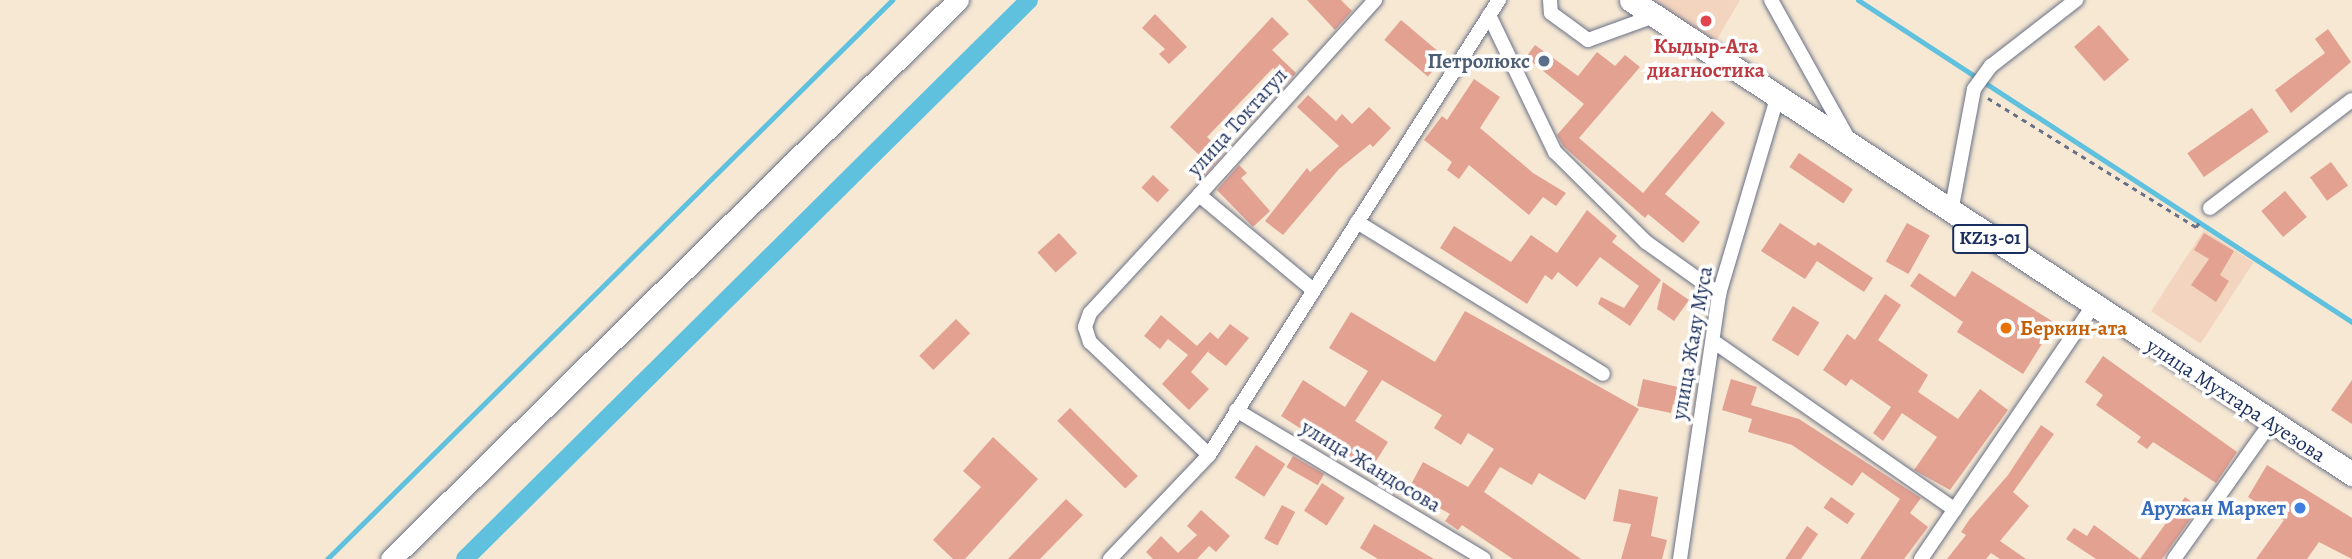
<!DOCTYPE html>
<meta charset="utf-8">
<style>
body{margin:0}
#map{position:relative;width:2352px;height:559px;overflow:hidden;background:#f6e8d3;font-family:Alegreya,serif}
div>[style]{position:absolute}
.built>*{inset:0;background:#f3d4bf;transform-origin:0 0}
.stream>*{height:5px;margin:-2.5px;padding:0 2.5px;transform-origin:2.5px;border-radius:2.5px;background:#60c1df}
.canal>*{height:18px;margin:-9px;padding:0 9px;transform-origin:9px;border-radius:9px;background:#60c1df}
.building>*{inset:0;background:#e3a192;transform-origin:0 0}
.path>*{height:2.5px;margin-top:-1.25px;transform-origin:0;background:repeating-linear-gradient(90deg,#687087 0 5px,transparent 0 10px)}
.roads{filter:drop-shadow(0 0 2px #687087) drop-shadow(0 0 2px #687087)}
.street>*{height:14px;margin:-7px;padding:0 7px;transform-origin:7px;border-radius:7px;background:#fff}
.secondary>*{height:21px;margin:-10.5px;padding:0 10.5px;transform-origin:10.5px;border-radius:10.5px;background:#fff}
.primary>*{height:23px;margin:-11.5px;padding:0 11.5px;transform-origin:11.5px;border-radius:11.5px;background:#fff}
.dots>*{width:19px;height:19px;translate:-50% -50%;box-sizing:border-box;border:4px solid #fff;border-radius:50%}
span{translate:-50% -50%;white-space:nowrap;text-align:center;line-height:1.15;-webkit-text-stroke:7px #fff;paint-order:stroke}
.shield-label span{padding:2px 5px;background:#fff;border:2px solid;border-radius:5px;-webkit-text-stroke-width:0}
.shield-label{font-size:19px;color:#1b2f5e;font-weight:700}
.health-label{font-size:21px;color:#be3a42;font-weight:700}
.service-label{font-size:21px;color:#4e5e75;font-weight:700}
.right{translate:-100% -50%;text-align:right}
.street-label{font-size:21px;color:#1b2f5e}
.food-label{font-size:21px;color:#c56008;font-weight:700}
.left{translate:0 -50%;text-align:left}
.shop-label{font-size:21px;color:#366cbe;font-weight:700}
</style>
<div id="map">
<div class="built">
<i style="clip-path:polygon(1652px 0,1740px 0,1716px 41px)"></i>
<i style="left:2204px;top:230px;width:59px;height:97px;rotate:33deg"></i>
</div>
<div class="stream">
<i style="left:1858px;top:0;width:590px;rotate:33.1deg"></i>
<i style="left:327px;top:559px;width:795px;rotate:-44.69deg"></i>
</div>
<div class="canal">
<i style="left:465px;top:559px;width:794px;rotate:-44.74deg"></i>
</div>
<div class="building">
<i style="clip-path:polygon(1307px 0,1341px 0,1352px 11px,1335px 30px)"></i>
<i style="clip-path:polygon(1155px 14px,1187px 47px,1169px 64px,1159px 54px,1165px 49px,1142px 28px)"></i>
<i style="clip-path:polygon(1272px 17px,1289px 34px,1272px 50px,1296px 73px,1288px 82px,1273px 68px,1207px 137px,1224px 153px,1204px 176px,1191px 164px,1199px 155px,1170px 127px)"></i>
<i style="left:1401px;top:20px;width:57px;height:26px;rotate:40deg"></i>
<i style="left:2099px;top:25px;width:46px;height:33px;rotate:49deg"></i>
<i style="clip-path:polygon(2328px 29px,2351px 62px,2291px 113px,2275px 90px,2325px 53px,2315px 39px)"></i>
<i style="clip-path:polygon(1535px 45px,1578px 76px,1597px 52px,1615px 66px,1625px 55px,1640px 67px,1579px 138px,1643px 193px,1712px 111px,1725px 123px,1665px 194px,1700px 222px,1683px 243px,1648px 214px,1645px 218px,1563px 146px,1557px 135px,1584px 104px,1526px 57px)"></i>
<i style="clip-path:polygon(1474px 79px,1500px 97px,1480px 128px,1533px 173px,1566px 193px,1556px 206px,1543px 197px,1529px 215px,1469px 165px,1459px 179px,1447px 170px,1452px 162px,1424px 140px,1442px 116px,1447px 120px)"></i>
<i style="clip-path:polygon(1308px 95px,1336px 121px,1342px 114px,1352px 124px,1369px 107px,1391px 128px,1373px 147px,1370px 144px,1339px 169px,1283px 235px,1265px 221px,1307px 168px,1310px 172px,1339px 146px,1297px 107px)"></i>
<i style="left:2252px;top:108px;width:29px;height:79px;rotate:55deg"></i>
<i style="left:1799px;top:153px;width:65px;height:17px;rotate:34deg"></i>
<i style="left:2331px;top:162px;width:29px;height:26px;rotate:54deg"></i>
<i style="clip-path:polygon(1239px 165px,1247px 173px,1241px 178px,1270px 211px,1253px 227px,1217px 190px)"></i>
<i style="left:1153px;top:175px;width:22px;height:17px;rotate:43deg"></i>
<i style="left:2285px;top:191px;width:34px;height:31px;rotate:50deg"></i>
<i style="clip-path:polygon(1587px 210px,1617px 236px,1612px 242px,1661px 280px,1630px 326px,1598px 304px,1601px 297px,1624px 308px,1639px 286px,1600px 257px,1577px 287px,1558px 272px,1552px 280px,1545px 275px,1527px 304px,1440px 248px,1454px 226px,1511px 262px,1531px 235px,1557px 253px)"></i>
<i style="clip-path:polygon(1780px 223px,1815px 246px,1818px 242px,1873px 278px,1864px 292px,1817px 261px,1805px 279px,1761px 251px)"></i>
<i style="left:1907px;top:223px;width:26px;height:44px;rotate:29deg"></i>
<i style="left:1059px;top:233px;width:27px;height:29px;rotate:48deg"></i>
<i style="clip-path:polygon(2204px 233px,2234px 251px,2220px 275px,2229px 281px,2216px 302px,2191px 285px,2209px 259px,2194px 250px)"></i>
<i style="clip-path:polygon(1972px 271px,2055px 323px,2023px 374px,1957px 332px,1963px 322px,1910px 286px,1919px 273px,1955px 297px)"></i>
<i style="clip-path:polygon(1663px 282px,1689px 300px,1674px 321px,1657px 309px)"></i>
<i style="clip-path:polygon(1885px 294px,1901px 305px,1878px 340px,1928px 375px,1918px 392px,1958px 419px,1980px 389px,2008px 410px,1950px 490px,1914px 470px,1937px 437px,1902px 413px,1883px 441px,1873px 433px,1891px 407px,1851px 379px,1846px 386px,1823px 370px,1847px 334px,1855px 340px)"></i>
<i style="left:1793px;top:306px;width:31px;height:40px;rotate:32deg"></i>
<i style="clip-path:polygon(1465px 311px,1639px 409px,1585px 500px,1539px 473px,1532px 485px,1500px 467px,1484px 492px,1581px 559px,1513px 559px,1462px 525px,1458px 530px,1445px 521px,1450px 514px,1408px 490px,1423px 462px,1468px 487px,1494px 449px,1468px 433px,1461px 445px,1434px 428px,1442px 415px,1382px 380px,1355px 421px,1388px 442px,1369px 472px,1281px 416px,1303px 380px,1345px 407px,1368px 371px,1329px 348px,1351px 312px,1435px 362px)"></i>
<i style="clip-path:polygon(1161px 315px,1197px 346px,1210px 332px,1218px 339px,1230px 324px,1249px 338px,1226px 366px,1208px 352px,1210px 349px,1191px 372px,1209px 389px,1189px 410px,1162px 384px,1188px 355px,1168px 339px,1160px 349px,1144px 336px)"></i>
<i style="left:956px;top:319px;width:20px;height:52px;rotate:45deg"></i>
<i style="clip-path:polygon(2103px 356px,2237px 452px,2216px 483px,2153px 442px,2147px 449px,2137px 442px,2141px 437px,2096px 405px,2103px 395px,2085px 382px)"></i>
<i style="clip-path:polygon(1643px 379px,1691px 390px,1687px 407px,1673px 404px,1671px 413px,1637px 406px)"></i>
<i style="clip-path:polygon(1731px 379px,1757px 387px,1751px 405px,1799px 419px,1921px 498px,1910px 513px,1928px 527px,1904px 559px,1860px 559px,1900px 499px,1862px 472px,1852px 486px,1792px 445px,1748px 432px,1752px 419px,1722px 410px)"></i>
<i style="clip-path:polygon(2352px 380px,2352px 424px,2331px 410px)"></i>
<i style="left:1070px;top:408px;width:96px;height:18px;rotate:45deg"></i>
<i style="clip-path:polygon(2041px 425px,2054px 434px,2013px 492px,2029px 506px,2000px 541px,2026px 559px,2000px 559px,1991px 553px,1986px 559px,1947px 559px,1966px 535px,1961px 532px,1969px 520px,2008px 475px)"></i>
<i style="clip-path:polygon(993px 437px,1038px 479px,965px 559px,953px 559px,933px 540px,981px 487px,963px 471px)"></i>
<i style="left:1256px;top:445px;width:35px;height:39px;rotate:33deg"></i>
<i style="left:1293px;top:456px;width:36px;height:13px;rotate:30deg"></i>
<i style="clip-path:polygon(2267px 465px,2352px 518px,2352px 559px,2319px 542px,2307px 559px,2256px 559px,2284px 520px,2248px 497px)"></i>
<i style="left:1322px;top:483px;width:27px;height:33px;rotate:33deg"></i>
<i style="clip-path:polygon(1619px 489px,1658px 497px,1651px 536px,1667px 540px,1662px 559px,1621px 559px,1631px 524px,1613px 521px)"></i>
<i style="left:1831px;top:497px;width:29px;height:13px;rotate:35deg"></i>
<i style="clip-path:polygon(2185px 497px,2199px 507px,2162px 559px,2096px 559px,2066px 539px,2074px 528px,2087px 536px,2094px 525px,2140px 559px)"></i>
<i style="clip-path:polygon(1066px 499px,1083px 515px,1040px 559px,1008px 559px)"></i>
<i style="left:1282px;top:505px;width:15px;height:38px;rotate:28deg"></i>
<i style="clip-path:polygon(1201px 510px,1230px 536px,1216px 552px,1209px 546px,1197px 559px,1153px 559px,1146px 552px,1161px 536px,1178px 553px,1197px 535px,1187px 526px)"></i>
<i style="clip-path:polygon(1374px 524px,1434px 559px,1378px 559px,1360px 548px)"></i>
<i style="clip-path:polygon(1807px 526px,1818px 534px,1801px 559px,1785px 559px)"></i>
</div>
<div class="path">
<i style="left:1988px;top:98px;width:245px;rotate:31.8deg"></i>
<i style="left:2196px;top:227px;width:7px;rotate:-56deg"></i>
</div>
<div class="roads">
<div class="street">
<i style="left:1550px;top:0;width:13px;rotate:86deg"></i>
<i style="left:1551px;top:13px;width:46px;rotate:36.1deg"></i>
<i style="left:1588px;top:40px;width:70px;rotate:-20deg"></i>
<i style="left:1771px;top:0;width:160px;rotate:60.9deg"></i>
<i style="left:1489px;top:15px;width:152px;rotate:64.3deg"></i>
<i style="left:1555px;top:152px;width:128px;rotate:44.7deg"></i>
<i style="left:1646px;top:242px;width:90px;rotate:35.5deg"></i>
<i style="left:1199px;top:195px;width:161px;rotate:132.7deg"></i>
<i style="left:1090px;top:313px;width:15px;rotate:110deg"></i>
<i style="left:1085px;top:327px;width:16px;rotate:72deg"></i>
<i style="left:1090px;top:342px;width:164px;rotate:43.5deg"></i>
<i style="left:2210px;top:208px;width:178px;rotate:-37.3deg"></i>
<i style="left:1951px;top:212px;width:125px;rotate:-79.4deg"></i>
<i style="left:1974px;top:89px;width:29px;rotate:-54deg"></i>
<i style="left:1991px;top:66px;width:108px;rotate:-37.8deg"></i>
<i style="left:1357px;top:222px;width:289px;rotate:31.7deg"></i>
<i style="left:1312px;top:289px;width:147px;rotate:-140.2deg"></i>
<i style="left:1199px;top:195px;width:263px;rotate:-47.9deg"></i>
<i style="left:1713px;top:341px;width:295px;rotate:34.9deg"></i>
<i style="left:1236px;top:410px;width:289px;rotate:31deg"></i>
<i style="left:1110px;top:559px;width:144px;rotate:-46.4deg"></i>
<i style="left:1209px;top:455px;width:540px;rotate:-57.49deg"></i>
<i style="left:1680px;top:559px;width:268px;rotate:-81.6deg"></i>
<i style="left:1719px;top:294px;width:204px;rotate:-73.5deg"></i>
<i style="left:1921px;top:559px;width:305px;rotate:-55.8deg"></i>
<i style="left:2174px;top:559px;width:169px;rotate:-54.6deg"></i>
</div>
<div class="secondary">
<i style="left:391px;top:559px;width:796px;rotate:-44.59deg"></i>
</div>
<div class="primary">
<i style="left:1631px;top:0;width:863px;rotate:33.32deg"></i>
</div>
</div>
<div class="dots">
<i style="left:1706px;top:21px;background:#e0444e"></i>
<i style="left:1544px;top:61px;background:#5c6f8a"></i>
<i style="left:2006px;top:328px;background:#e8710a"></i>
<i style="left:2300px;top:508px;background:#3f7fe0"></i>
</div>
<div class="shield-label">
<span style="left:1990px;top:239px">KZ13-01</span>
</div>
<div class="health-label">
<span style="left:1706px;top:58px">Кыдыр-Ата<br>диагностика</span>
</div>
<div class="service-label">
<span class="right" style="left:1530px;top:61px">Петролюкс</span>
</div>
<div class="street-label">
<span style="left:1237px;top:122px;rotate:-48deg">улица Токтагул</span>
<span style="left:1692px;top:343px;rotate:-80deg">улица Жаяу Муса</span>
<span style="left:2236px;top:400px;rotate:33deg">улица Мухтара Ауезова</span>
<span style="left:1371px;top:466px;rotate:31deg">улица Жандосова</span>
</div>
<div class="food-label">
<span class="left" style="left:2020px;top:328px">Беркин-ата</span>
</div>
<div class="shop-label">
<span class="right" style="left:2286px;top:508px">Аружан Маркет</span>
</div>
</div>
